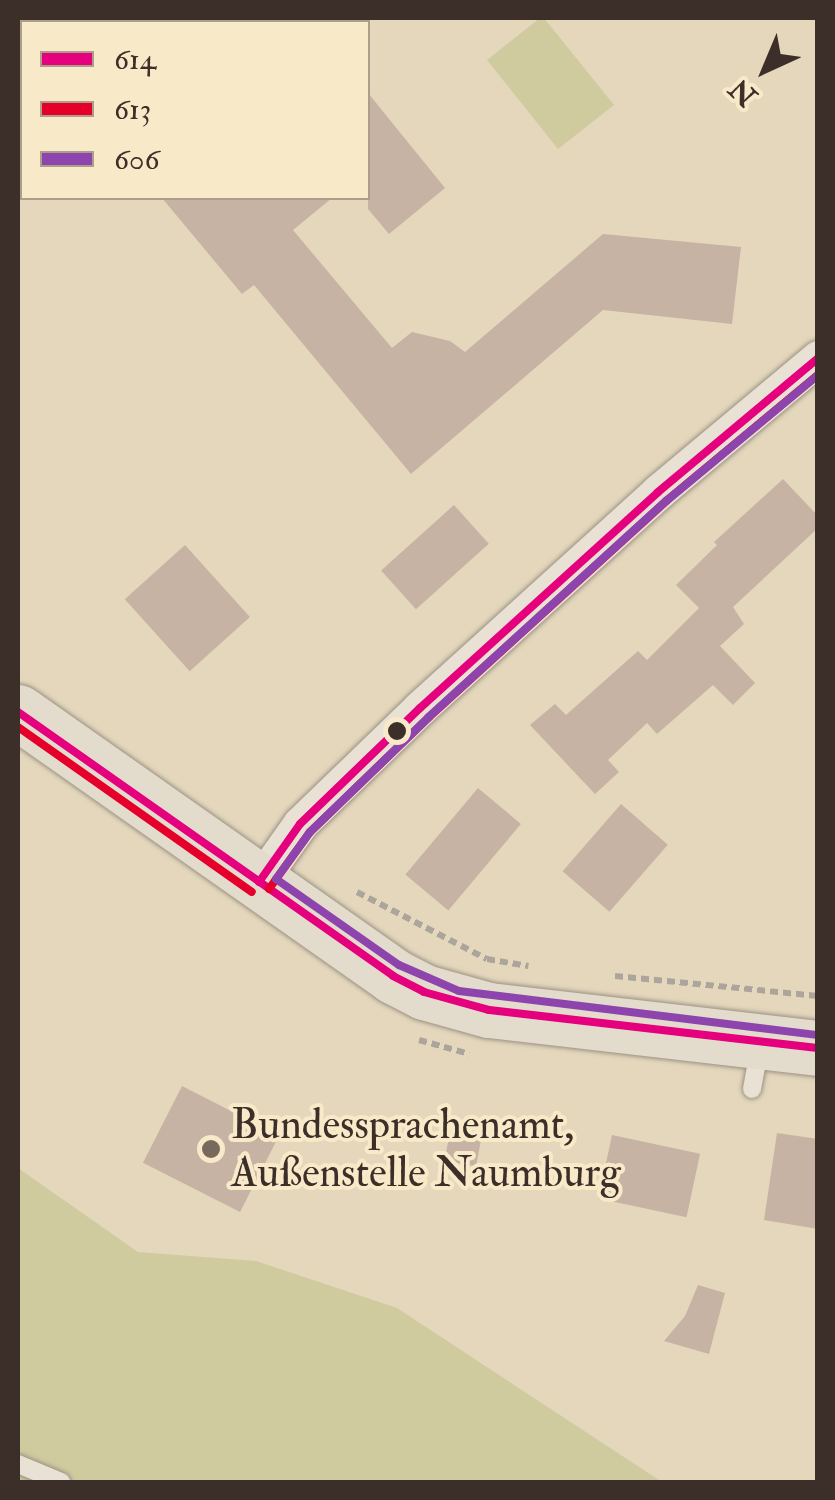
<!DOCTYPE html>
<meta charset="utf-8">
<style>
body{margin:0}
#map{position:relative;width:835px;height:1500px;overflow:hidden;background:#e4d7bc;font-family:"IM FELL Double Pica",serif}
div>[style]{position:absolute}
.green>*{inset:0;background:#d0ca9f}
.building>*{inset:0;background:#c7b3a3;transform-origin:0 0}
.path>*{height:6px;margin-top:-3px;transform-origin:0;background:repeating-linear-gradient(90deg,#aba59b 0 8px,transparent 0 13px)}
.roads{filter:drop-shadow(0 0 2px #9b9283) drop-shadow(0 0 2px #9b9283)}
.service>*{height:18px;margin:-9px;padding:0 9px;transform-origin:9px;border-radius:9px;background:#e8e1d4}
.minor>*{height:35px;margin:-17.5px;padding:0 17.5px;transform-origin:17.5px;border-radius:17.5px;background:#e8e1d4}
.primary>*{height:55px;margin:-27.5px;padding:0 27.5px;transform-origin:27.5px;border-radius:27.5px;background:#e3dccd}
.bus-1>*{height:8px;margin:-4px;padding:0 4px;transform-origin:4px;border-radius:4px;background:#e5007d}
.bus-2>*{height:8px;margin:-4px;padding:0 4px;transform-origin:4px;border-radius:4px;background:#e4002b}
.bus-3>*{height:8px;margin:-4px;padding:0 4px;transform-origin:4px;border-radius:4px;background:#8e44ad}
.dots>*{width:28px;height:28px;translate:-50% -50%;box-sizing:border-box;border:5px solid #f8e9c9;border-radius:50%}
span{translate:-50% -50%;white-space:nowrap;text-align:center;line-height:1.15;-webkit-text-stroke:8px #f8e9c9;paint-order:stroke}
.poi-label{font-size:42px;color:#3c2e28}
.left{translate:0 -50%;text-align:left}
.frame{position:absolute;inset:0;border:20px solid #3c2e28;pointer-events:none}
.legend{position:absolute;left:20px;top:20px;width:350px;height:180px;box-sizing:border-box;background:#f8e9c9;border:2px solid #ad9e89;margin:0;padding:12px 18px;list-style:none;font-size:30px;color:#3c2e28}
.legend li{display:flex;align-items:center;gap:20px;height:50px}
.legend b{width:50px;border:2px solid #ad9e89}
.north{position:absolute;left:715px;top:20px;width:100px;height:100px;-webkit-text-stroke:8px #f8e9c9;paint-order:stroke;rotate:224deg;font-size:28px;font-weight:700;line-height:40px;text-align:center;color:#3c2e28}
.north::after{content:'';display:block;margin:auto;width:35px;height:45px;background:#3c2e28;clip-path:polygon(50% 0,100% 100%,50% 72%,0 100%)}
</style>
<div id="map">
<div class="green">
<i style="clip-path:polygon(540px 18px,544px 18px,614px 105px,558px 149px,487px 60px)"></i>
<i style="clip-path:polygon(18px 1168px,138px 1252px,256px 1261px,397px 1308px,662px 1482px,18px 1482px)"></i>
</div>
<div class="building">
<i style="clip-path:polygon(368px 93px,445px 188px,389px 234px,368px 209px)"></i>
<i style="clip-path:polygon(162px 198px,332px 198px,293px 230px,392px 348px,412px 332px,450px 341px,465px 352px,603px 234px,741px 247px,732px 324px,603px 310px,411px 474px,254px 285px,242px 294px)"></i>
<i style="clip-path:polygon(783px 479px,818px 516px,818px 528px,733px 607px,744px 624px,720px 646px,755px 683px,733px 705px,713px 685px,657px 734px,647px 723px,608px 760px,619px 772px,595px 794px,530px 725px,555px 704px,566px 715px,638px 651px,647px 660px,699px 608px,676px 585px,717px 545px,714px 542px)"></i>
<i style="left:454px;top:505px;width:52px;height:98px;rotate:48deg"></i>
<i style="left:185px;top:545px;width:97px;height:81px;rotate:48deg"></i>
<i style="left:478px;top:788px;width:56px;height:113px;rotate:40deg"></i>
<i style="left:621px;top:804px;width:62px;height:89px;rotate:41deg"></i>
<i style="left:182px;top:1086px;width:109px;height:86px;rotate:27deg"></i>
<i style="left:451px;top:1127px;width:32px;height:34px;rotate:11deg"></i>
<i style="clip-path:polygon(777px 1133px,818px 1139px,818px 1229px,764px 1220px)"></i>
<i style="left:612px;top:1135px;width:90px;height:65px;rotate:12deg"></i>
<i style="clip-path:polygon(698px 1285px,725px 1293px,709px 1354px,664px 1341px,685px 1316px)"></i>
</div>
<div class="path">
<i style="left:357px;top:892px;width:146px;rotate:27.3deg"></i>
<i style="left:487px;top:959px;width:42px;rotate:9.7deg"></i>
<i style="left:615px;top:976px;width:204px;rotate:5.6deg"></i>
<i style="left:419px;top:1040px;width:52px;rotate:15.6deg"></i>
</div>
<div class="roads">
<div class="service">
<i style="left:752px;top:1089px;width:45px;rotate:-79.7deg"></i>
<i style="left:18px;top:1464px;width:47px;rotate:22.7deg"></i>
</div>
<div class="minor">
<i style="left:259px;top:882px;width:71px;rotate:-54.7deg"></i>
<i style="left:300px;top:824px;width:167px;rotate:-44deg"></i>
<i style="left:420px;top:708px;width:321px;rotate:-42.2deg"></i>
<i style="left:658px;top:492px;width:209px;rotate:-39.9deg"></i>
</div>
<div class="primary">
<i style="left:18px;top:712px;width:459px;rotate:35.1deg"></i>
<i style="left:393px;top:976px;width:35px;rotate:27deg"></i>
<i style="left:424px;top:992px;width:67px;rotate:15.5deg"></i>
<i style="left:489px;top:1010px;width:331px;rotate:6.6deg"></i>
</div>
</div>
<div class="bus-1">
<i style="left:18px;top:712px;width:459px;rotate:35.1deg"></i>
<i style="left:393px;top:976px;width:35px;rotate:27deg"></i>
<i style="left:424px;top:992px;width:67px;rotate:15.5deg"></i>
<i style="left:489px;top:1010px;width:331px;rotate:6.6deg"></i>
<i style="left:259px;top:882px;width:71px;rotate:-54.7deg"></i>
<i style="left:300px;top:824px;width:167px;rotate:-44deg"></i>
<i style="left:420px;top:708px;width:321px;rotate:-42.2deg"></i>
<i style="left:658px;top:492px;width:209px;rotate:-39.9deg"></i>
</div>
<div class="bus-2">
<i style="left:18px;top:727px;width:286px;rotate:35.2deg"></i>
<i style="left:269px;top:889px;width:70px;rotate:-54.3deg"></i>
<i style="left:310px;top:832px;width:165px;rotate:-44deg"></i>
<i style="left:429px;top:717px;width:321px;rotate:-42.3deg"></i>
<i style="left:666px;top:501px;width:197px;rotate:-39.7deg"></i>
</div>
<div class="bus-3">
<i style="left:818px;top:375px;width:197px;rotate:140.3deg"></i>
<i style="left:666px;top:501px;width:321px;rotate:137.7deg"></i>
<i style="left:429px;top:717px;width:165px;rotate:136deg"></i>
<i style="left:310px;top:832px;width:58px;rotate:125.9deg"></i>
<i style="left:276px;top:879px;width:150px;rotate:35deg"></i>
<i style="left:399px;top:965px;width:65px;rotate:23.4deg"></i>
<i style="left:459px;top:991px;width:362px;rotate:7deg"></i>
</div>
<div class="dots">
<i style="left:397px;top:731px;background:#3c2e28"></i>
<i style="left:211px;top:1149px;background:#77695c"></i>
</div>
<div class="poi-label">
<span class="left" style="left:231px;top:1149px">Bundessprachenamt,<br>Außenstelle Naumburg</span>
</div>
<div class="frame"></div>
<ul class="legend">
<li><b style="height:12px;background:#e5007d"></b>614</li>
<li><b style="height:12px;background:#e4002b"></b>613</li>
<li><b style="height:12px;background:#8e44ad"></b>606</li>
</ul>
<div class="north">N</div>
</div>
